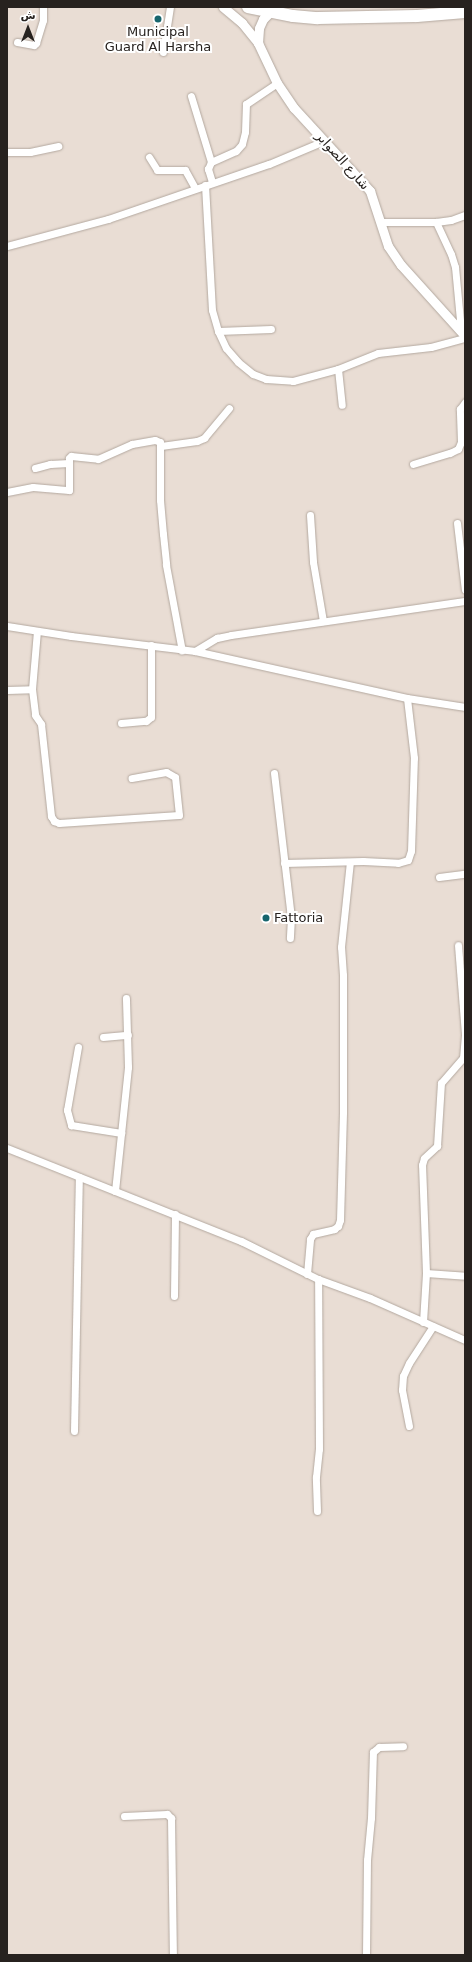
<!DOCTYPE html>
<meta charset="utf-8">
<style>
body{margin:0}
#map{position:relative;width:472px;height:1962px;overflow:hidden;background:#e9ddd4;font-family:"DejaVu Sans",Cairo,sans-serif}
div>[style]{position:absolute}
.roads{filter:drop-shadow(0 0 1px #b3a89f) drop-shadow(0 0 1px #b3a89f)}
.street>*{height:7px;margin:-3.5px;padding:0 3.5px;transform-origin:3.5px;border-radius:3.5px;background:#fff}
.secondary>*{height:9px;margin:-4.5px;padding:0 4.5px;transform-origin:4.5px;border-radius:4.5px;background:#fff}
.highway>*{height:12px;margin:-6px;padding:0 6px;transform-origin:6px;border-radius:6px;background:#fff}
.dots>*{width:11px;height:11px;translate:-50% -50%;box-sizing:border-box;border:2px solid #fff;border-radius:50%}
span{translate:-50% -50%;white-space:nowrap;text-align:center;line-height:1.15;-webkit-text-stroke:4px #fff;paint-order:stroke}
.poi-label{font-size:13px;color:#27221f}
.left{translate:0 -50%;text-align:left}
.street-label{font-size:13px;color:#27221f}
.frame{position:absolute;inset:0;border:8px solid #27221f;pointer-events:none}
.north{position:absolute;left:8px;top:8px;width:40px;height:40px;-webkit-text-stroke:3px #fff;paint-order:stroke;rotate:0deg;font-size:11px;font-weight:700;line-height:16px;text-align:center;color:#27221f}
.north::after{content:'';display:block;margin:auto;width:14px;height:18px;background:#27221f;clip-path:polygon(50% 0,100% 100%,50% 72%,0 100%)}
</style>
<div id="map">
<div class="roads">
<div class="street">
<i style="left:17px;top:42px;width:17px;rotate:10deg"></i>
<i style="left:34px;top:45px;width:3px;rotate:-45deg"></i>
<i style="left:36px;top:43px;width:24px;rotate:-73deg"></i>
<i style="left:43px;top:20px;width:13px;rotate:-90deg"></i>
<i style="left:163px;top:52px;width:46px;rotate:-81.2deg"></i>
<i style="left:191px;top:96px;width:69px;rotate:73.1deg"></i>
<i style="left:7px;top:152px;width:23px"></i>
<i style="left:30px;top:152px;width:29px;rotate:-12deg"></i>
<i style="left:149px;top:157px;width:15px;rotate:58deg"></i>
<i style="left:157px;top:170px;width:28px"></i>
<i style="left:185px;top:170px;width:21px;rotate:61deg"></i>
<i style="left:212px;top:182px;width:14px;rotate:-107deg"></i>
<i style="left:208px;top:169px;width:8px;rotate:-67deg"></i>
<i style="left:211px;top:162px;width:27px;rotate:-24deg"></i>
<i style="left:236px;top:151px;width:9px;rotate:-49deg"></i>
<i style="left:242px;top:144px;width:12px;rotate:-76deg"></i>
<i style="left:245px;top:132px;width:28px;rotate:-88deg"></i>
<i style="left:246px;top:104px;width:37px;rotate:-34deg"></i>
<i style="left:205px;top:185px;width:125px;rotate:86.8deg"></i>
<i style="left:212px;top:310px;width:22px;rotate:74deg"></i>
<i style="left:218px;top:331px;width:19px;rotate:65deg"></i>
<i style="left:226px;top:348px;width:18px;rotate:49deg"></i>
<i style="left:238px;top:362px;width:19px;rotate:39deg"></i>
<i style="left:253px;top:374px;width:14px;rotate:21deg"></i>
<i style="left:266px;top:379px;width:27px;rotate:4deg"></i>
<i style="left:293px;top:381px;width:47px;rotate:-14.9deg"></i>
<i style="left:338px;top:369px;width:43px;rotate:-21.8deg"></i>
<i style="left:378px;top:353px;width:53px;rotate:-6.5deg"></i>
<i style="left:431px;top:347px;width:35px;rotate:-15deg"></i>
<i style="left:380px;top:222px;width:56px"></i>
<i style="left:436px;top:222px;width:15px;rotate:-8deg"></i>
<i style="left:451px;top:220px;width:15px;rotate:-20deg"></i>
<i style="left:436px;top:222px;width:35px;rotate:65deg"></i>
<i style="left:451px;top:254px;width:14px;rotate:73deg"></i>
<i style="left:455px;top:267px;width:64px;rotate:84.6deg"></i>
<i style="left:7px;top:246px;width:105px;rotate:-15deg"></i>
<i style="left:108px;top:219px;width:170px;rotate:-18.9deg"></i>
<i style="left:269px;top:164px;width:60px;rotate:-22.7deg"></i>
<i style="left:218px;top:331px;width:53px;rotate:-2.2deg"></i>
<i style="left:338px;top:369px;width:36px;rotate:84deg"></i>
<i style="left:161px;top:446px;width:36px;rotate:-8deg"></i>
<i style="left:197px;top:441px;width:8px;rotate:-23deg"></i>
<i style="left:204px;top:438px;width:39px;rotate:-50deg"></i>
<i style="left:413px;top:464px;width:39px;rotate:-17deg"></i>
<i style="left:450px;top:453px;width:9px;rotate:-27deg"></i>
<i style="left:458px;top:449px;width:8px;rotate:-67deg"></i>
<i style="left:461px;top:442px;width:33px;rotate:-92deg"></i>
<i style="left:460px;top:409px;width:9px;rotate:-54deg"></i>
<i style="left:35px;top:468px;width:16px;rotate:-15deg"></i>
<i style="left:50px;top:464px;width:19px;rotate:-3deg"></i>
<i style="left:7px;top:492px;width:26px;rotate:-11deg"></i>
<i style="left:33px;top:487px;width:36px;rotate:5deg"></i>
<i style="left:69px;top:490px;width:32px;rotate:-90deg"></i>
<i style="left:69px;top:458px;width:3px;rotate:-45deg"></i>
<i style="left:71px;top:456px;width:27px;rotate:6deg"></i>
<i style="left:98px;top:459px;width:37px;rotate:-24deg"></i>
<i style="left:132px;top:444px;width:23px;rotate:-10deg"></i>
<i style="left:155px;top:440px;width:5px;rotate:22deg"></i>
<i style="left:160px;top:442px;width:58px;rotate:90deg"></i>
<i style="left:160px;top:500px;width:34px;rotate:85deg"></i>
<i style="left:163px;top:534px;width:31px;rotate:84deg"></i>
<i style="left:166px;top:565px;width:87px;rotate:79.5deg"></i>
<i style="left:310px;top:515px;width:47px;rotate:86.3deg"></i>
<i style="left:313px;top:562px;width:60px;rotate:80.4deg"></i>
<i style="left:457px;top:523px;width:67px;rotate:83.2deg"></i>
<i style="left:7px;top:626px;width:65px;rotate:8.9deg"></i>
<i style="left:71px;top:636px;width:125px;rotate:6.9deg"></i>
<i style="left:195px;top:651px;width:217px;rotate:12.5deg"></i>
<i style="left:407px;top:698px;width:59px;rotate:8.8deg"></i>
<i style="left:195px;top:651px;width:26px;rotate:-31deg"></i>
<i style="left:217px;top:638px;width:14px;rotate:-12deg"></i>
<i style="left:231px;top:635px;width:236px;rotate:-8.3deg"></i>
<i style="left:32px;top:689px;width:26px;rotate:83deg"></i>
<i style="left:35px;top:715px;width:11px;rotate:56deg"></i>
<i style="left:41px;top:724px;width:93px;rotate:83.8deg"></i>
<i style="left:51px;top:816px;width:6px;rotate:59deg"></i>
<i style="left:54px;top:821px;width:5px;rotate:22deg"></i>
<i style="left:59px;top:823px;width:120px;rotate:-3.8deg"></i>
<i style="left:179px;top:815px;width:38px;rotate:-96deg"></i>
<i style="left:175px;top:777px;width:10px;rotate:-151deg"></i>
<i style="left:166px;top:772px;width:35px;rotate:170deg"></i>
<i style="left:7px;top:690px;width:25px;rotate:-2deg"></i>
<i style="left:32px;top:689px;width:58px;rotate:-85.1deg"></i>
<i style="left:121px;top:723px;width:25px;rotate:-5deg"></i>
<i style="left:146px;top:721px;width:6px;rotate:-39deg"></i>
<i style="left:151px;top:717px;width:72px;rotate:-90deg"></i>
<i style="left:274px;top:773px;width:145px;rotate:83.3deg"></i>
<i style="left:291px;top:917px;width:21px;rotate:93deg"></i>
<i style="left:284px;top:863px;width:79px;rotate:-1.5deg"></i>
<i style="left:363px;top:861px;width:35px;rotate:3deg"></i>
<i style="left:398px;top:863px;width:10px;rotate:-17deg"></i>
<i style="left:408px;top:860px;width:9px;rotate:-72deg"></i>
<i style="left:411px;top:851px;width:93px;rotate:-88.2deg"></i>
<i style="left:414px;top:758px;width:60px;rotate:-96.7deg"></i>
<i style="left:439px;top:877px;width:26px;rotate:-7deg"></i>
<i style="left:103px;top:1037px;width:25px;rotate:-5deg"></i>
<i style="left:78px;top:1047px;width:64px;rotate:99.9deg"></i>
<i style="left:67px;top:1110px;width:16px;rotate:75deg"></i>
<i style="left:71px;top:1125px;width:51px;rotate:9.1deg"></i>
<i style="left:7px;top:1148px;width:252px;rotate:21.7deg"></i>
<i style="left:241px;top:1241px;width:86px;rotate:26.3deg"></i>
<i style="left:318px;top:1279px;width:55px;rotate:20.1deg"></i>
<i style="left:370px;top:1298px;width:104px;rotate:23.9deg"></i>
<i style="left:115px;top:1191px;width:125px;rotate:-84deg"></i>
<i style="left:128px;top:1067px;width:69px;rotate:-91.7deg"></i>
<i style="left:426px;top:1273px;width:39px;rotate:4deg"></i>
<i style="left:307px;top:1274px;width:35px;rotate:-85deg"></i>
<i style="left:310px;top:1239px;width:6px;rotate:-59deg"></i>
<i style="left:313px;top:1234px;width:22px;rotate:-13deg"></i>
<i style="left:334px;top:1229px;width:5px;rotate:-37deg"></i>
<i style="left:338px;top:1226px;width:6px;rotate:-72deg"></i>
<i style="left:340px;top:1220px;width:108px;rotate:-88.4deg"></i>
<i style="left:343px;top:1112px;width:137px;rotate:-90deg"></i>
<i style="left:343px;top:975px;width:28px;rotate:-94deg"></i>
<i style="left:341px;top:947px;width:85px;rotate:-84deg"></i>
<i style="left:174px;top:1296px;width:82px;rotate:-89.3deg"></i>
<i style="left:423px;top:1322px;width:49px;rotate:-86.5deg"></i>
<i style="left:426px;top:1273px;width:108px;rotate:-92.1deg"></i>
<i style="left:422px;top:1165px;width:7px;rotate:-74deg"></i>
<i style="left:424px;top:1158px;width:18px;rotate:-43deg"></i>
<i style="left:437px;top:1146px;width:63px;rotate:-86.4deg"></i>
<i style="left:441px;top:1083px;width:33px;rotate:-49deg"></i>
<i style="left:463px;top:1058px;width:24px;rotate:-85deg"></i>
<i style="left:465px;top:1034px;width:89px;rotate:-94.5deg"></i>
<i style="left:409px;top:1426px;width:37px;rotate:-101deg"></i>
<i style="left:402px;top:1390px;width:14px;rotate:-86deg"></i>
<i style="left:403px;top:1376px;width:14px;rotate:-65deg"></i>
<i style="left:409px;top:1363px;width:44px;rotate:-57deg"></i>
<i style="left:74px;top:1431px;width:254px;rotate:-88.9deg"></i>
<i style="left:317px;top:1511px;width:34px;rotate:-92deg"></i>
<i style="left:316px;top:1477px;width:28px;rotate:-84deg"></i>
<i style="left:319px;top:1449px;width:170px;rotate:-90.3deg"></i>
<i style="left:124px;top:1816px;width:43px;rotate:-2.7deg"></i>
<i style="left:167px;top:1814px;width:6px;rotate:45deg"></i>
<i style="left:171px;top:1818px;width:137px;rotate:89.2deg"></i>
<i style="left:366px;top:1955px;width:95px;rotate:-89.4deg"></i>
<i style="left:367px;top:1860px;width:42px;rotate:-84.6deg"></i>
<i style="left:371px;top:1818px;width:66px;rotate:-88.3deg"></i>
<i style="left:373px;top:1752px;width:8px;rotate:-40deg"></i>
<i style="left:379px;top:1747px;width:24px;rotate:-2deg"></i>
</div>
<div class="secondary">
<i style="left:223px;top:7px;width:25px;rotate:40deg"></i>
<i style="left:242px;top:23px;width:26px;rotate:51deg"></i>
<i style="left:258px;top:43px;width:44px;rotate:64.6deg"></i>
<i style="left:277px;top:83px;width:30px;rotate:56deg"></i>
<i style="left:294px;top:108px;width:113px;rotate:47.5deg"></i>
<i style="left:370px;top:191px;width:58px;rotate:71.9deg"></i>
<i style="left:388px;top:246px;width:23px;rotate:56deg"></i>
<i style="left:401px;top:265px;width:96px;rotate:48deg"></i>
<i style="left:258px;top:43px;width:15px;rotate:-86deg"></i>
<i style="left:259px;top:28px;width:10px;rotate:-66deg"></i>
<i style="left:263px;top:19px;width:11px;rotate:-45deg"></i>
</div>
<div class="highway">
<i style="left:248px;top:7px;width:46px;rotate:11.3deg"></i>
<i style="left:293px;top:16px;width:25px;rotate:5deg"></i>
<i style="left:318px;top:18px;width:99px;rotate:-1.2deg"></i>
<i style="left:417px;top:16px;width:48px;rotate:-4.8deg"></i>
</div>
</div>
<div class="dots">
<i style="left:158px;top:19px;background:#17656d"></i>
<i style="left:266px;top:918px;background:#17656d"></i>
</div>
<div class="poi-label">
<span style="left:158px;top:40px">Municipal<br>Guard Al Harsha</span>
<span class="left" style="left:274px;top:918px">Fattoria</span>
</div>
<div class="street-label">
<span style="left:342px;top:161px;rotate:48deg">شارع الصوابر</span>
</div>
<div class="frame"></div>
<div class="north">ش</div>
</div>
